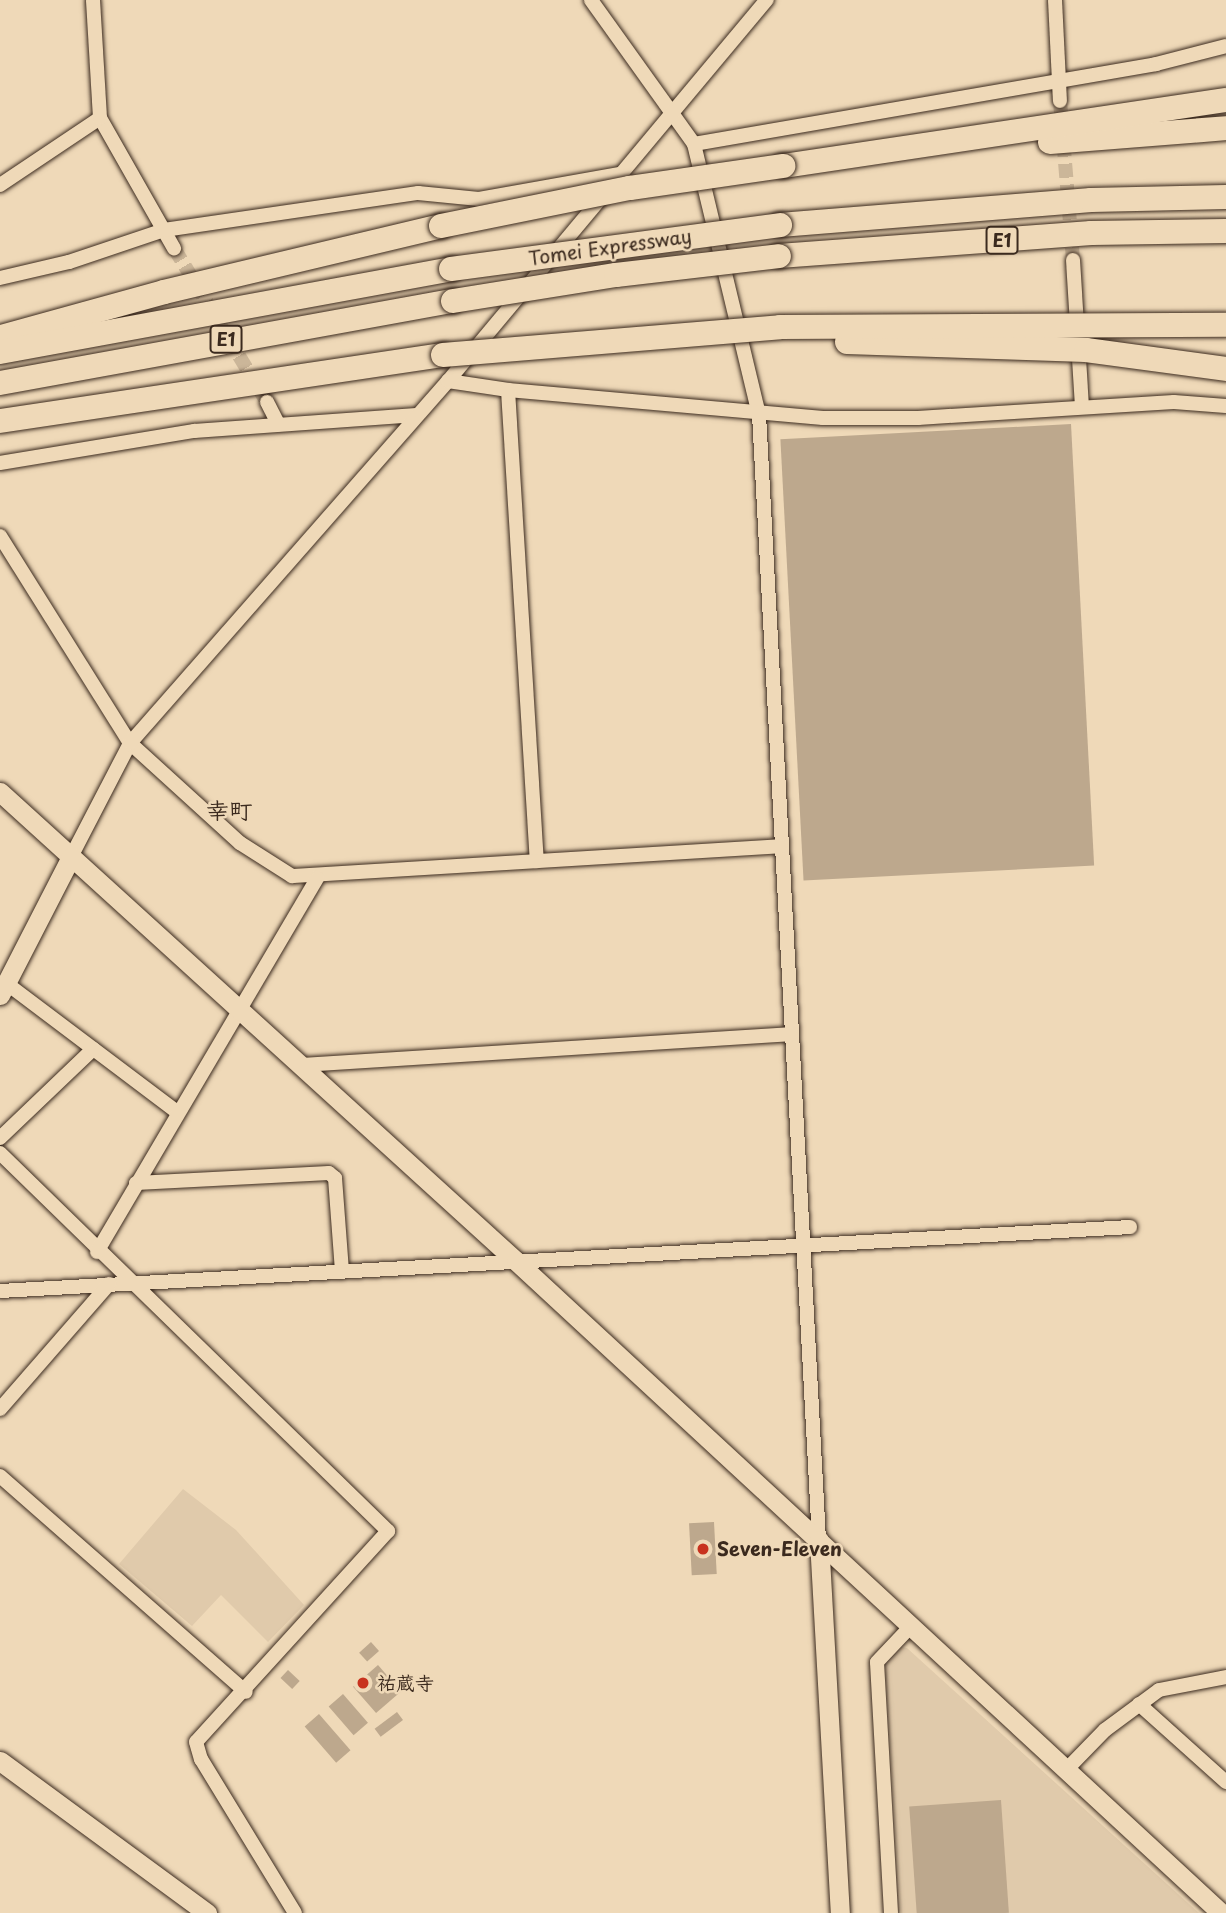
<!DOCTYPE html>
<meta charset="utf-8">
<style>
body{margin:0}
#map{position:relative;width:1226px;height:1913px;overflow:hidden;background:#efd9b8;font-family:"Playpen Sans","Klee One",sans-serif}
div>[style]{position:absolute}
.built>*{inset:0;background:#e0caab}
.building>*{inset:0;background:#bda88d;transform-origin:0 0}
.street-tunnel>*{height:14px;margin-top:-7px;transform-origin:0;background:repeating-linear-gradient(90deg,#cbb699 0 14px,transparent 0 21px)}
.roads{filter:drop-shadow(0 0 2px #3b2a1e) drop-shadow(0 0 2px #3b2a1e)}
.street>*{height:14px;margin:-7px;padding:0 7px;transform-origin:7px;border-radius:7px;background:#efd9b8}
.secondary>*{height:19px;margin:-9.5px;padding:0 9.5px;transform-origin:9.5px;border-radius:9.5px;background:#efd9b8}
.highway>*{height:24px;margin:-12px;padding:0 12px;transform-origin:12px;border-radius:12px;background:#efd9b8}
.bridges{filter:drop-shadow(0 0 2px #3b2a1e) drop-shadow(0 0 2px #3b2a1e)}
.highway-bridge>*{height:24px;margin:-12px;padding:0 12px;transform-origin:12px;border-radius:12px;background:#efd9b8}
.dots>*{width:19px;height:19px;translate:-50% -50%;box-sizing:border-box;border:4px solid #efd9b8;border-radius:50%}
span{translate:-50% -50%;white-space:nowrap;text-align:center;line-height:1.15;-webkit-text-stroke:5px #efd9b8;paint-order:stroke}
.shield-label span{padding:2px 5px;background:#efd9b8;border:2px solid;border-radius:5px;-webkit-text-stroke-width:0}
.shield-label{font-size:18px;color:#3b2a1e;font-weight:700}
.street-label{font-size:19px;color:#3b2a1e}
.poi-label{font-size:19px;color:#3b2a1e;font-weight:700}
.left{translate:0 -50%;text-align:left}
.quarter-label{font-size:23px;color:#3b2a1e;font-weight:700}
</style>
<div id="map">
<div class="built">
<i style="clip-path:polygon(183px 1489px,236px 1530px,304px 1605px,268px 1642px,221px 1595px,192px 1626px,119px 1564px)"></i>
<i style="clip-path:polygon(901px 1647px,907px 1648px,1199px 1913px,901px 1913px,885px 1664px)"></i>
</div>
<div class="building">
<i style="left:1071px;top:424px;width:442px;height:291px;rotate:87deg"></i>
<i style="left:714px;top:1522px;width:52px;height:25px;rotate:87deg"></i>
<i style="left:371px;top:1642px;width:12px;height:16px;rotate:48deg"></i>
<i style="left:378px;top:1665px;width:35px;height:33px;rotate:49deg"></i>
<i style="left:288px;top:1670px;width:16px;height:11px;rotate:43deg"></i>
<i style="left:343px;top:1694px;width:38px;height:19px;rotate:49deg"></i>
<i style="left:397px;top:1712px;width:10px;height:28px;rotate:53deg"></i>
<i style="left:319px;top:1714px;width:48px;height:19px;rotate:49deg"></i>
<i style="left:1001px;top:1800px;width:113px;height:92px;rotate:86deg"></i>
</div>
<div class="street-tunnel">
<i style="left:1060px;top:101px;width:160px;rotate:85.3deg"></i>
<i style="left:174px;top:248px;width:180px;rotate:58.9deg"></i>
</div>
<div class="roads">
<div class="street">
<i style="left:591px;top:0;width:177px;rotate:54.4deg"></i>
<i style="left:694px;top:144px;width:278px;rotate:76.5deg"></i>
<i style="left:759px;top:414px;width:1128px;rotate:86.95deg"></i>
<i style="left:1055px;top:0;width:101px;rotate:87.2deg"></i>
<i style="left:100px;top:118px;width:150px;rotate:60.4deg"></i>
<i style="left:694px;top:144px;width:469px;rotate:-9.8deg"></i>
<i style="left:1156px;top:64px;width:72px;rotate:-14.4deg"></i>
<i style="left:0;top:185px;width:120px;rotate:-33.8deg"></i>
<i style="left:100px;top:118px;width:118px;rotate:-93.4deg"></i>
<i style="left:1073px;top:260px;width:146px;rotate:86.5deg"></i>
<i style="left:0;top:278px;width:71px;rotate:-13.1deg"></i>
<i style="left:69px;top:262px;width:100px;rotate:-18.6deg"></i>
<i style="left:164px;top:230px;width:257px;rotate:-8.3deg"></i>
<i style="left:418px;top:193px;width:61px;rotate:5.6deg"></i>
<i style="left:479px;top:199px;width:143px;rotate:-10.1deg"></i>
<i style="left:448px;top:381px;width:61px;rotate:8.5deg"></i>
<i style="left:508px;top:390px;width:316px;rotate:5.1deg"></i>
<i style="left:823px;top:418px;width:95px"></i>
<i style="left:918px;top:418px;width:256px;rotate:-3.6deg"></i>
<i style="left:1174px;top:402px;width:52px;rotate:4.4deg"></i>
<i style="left:508px;top:390px;width:472px;rotate:86.5deg"></i>
<i style="left:267px;top:402px;width:25px;rotate:63deg"></i>
<i style="left:0;top:463px;width:197px;rotate:-9.4deg"></i>
<i style="left:194px;top:431px;width:223px;rotate:-4.1deg"></i>
<i style="left:0;top:536px;width:244px;rotate:57.9deg"></i>
<i style="left:130px;top:743px;width:149px;rotate:42.3deg"></i>
<i style="left:240px;top:843px;width:62px;rotate:32.4deg"></i>
<i style="left:292px;top:876px;width:490px;rotate:-3.5deg"></i>
<i style="left:71px;top:857px;width:128px;rotate:-62.6deg"></i>
<i style="left:130px;top:743px;width:482px;rotate:-48.7deg"></i>
<i style="left:448px;top:381px;width:497px;rotate:-50.1deg"></i>
<i style="left:6px;top:983px;width:214px;rotate:37deg"></i>
<i style="left:301px;top:1065px;width:490px;rotate:-3.6deg"></i>
<i style="left:0;top:1138px;width:129px;rotate:-43.7deg"></i>
<i style="left:0;top:1153px;width:542px;rotate:44.25deg"></i>
<i style="left:388px;top:1531px;width:285px;rotate:132.3deg"></i>
<i style="left:196px;top:1742px;width:18px;rotate:74deg"></i>
<i style="left:201px;top:1759px;width:180px;rotate:58.6deg"></i>
<i style="left:136px;top:1183px;width:193px;rotate:-3deg"></i>
<i style="left:329px;top:1173px;width:8px;rotate:40deg"></i>
<i style="left:335px;top:1178px;width:94px;rotate:85.7deg"></i>
<i style="left:97px;top:1252px;width:434px;rotate:-59.5deg"></i>
<i style="left:0;top:1291px;width:1132px;rotate:-3.24deg"></i>
<i style="left:0;top:1409px;width:166px;rotate:-48.9deg"></i>
<i style="left:0;top:1476px;width:327px;rotate:41.3deg"></i>
<i style="left:1139px;top:1704px;width:117px;rotate:41.9deg"></i>
<i style="left:1068px;top:1768px;width:53px;rotate:-45.8deg"></i>
<i style="left:1105px;top:1730px;width:67px;rotate:-36.5deg"></i>
<i style="left:1159px;top:1690px;width:68px;rotate:-11deg"></i>
<i style="left:891px;top:1913px;width:251px;rotate:-93.2deg"></i>
<i style="left:877px;top:1662px;width:51px;rotate:-46.6deg"></i>
</div>
<div class="secondary">
<i style="left:0;top:792px;width:697px;rotate:42.27deg"></i>
<i style="left:516px;top:1261px;width:960px;rotate:42.76deg"></i>
<i style="left:0;top:995px;width:155px;rotate:-62.8deg"></i>
<i style="left:819px;top:1540px;width:374px;rotate:86.8deg"></i>
<i style="left:0;top:1761px;width:257px;rotate:36.3deg"></i>
</div>
<div class="highway">
<i style="left:1050px;top:142px;width:177px;rotate:-4.5deg"></i>
<i style="left:783px;top:166px;width:448px;rotate:-8.5deg"></i>
<i style="left:780px;top:225px;width:312px;rotate:-4.6deg"></i>
<i style="left:1091px;top:200px;width:135px;rotate:-1.3deg"></i>
<i style="left:779px;top:256px;width:313px;rotate:-4.2deg"></i>
<i style="left:1091px;top:233px;width:135px;rotate:-0.8deg"></i>
<i style="left:1px;top:337px;width:169px;rotate:-15.4deg"></i>
<i style="left:164px;top:292px;width:285px;rotate:-13.4deg"></i>
<i style="left:0;top:352px;width:459px;rotate:-10.4deg"></i>
<i style="left:0;top:383px;width:460px;rotate:-10.3deg"></i>
<i style="left:0;top:421px;width:448px;rotate:-8.5deg"></i>
</div>
</div>
<div class="bridges">
<div class="highway-bridge">
<i style="left:441px;top:226px;width:193px;rotate:-11.4deg"></i>
<i style="left:630px;top:188px;width:155px;rotate:-8.2deg"></i>
<i style="left:451px;top:269px;width:332px;rotate:-7.6deg"></i>
<i style="left:453px;top:301px;width:165px;rotate:-9.1deg"></i>
<i style="left:616px;top:275px;width:164px;rotate:-6.6deg"></i>
<i style="left:847px;top:342px;width:239px;rotate:1.9deg"></i>
<i style="left:1086px;top:350px;width:141px;rotate:7.7deg"></i>
<i style="left:443px;top:355px;width:338px;rotate:-4.7deg"></i>
<i style="left:780px;top:327px;width:446px;rotate:-0.3deg"></i>
</div>
</div>
<div class="dots">
<i style="left:703px;top:1549px;background:#c8321e"></i>
<i style="left:363px;top:1683px;background:#c8321e"></i>
</div>
<div class="shield-label">
<span style="left:1002px;top:240px">E1</span>
<span style="left:226px;top:339px">E1</span>
</div>
<div class="street-label">
<span style="left:610px;top:247px;rotate:-8deg">Tomei Expressway</span>
</div>
<div class="poi-label">
<span class="left" style="left:717px;top:1549px">Seven-Eleven</span>
<span class="left" style="left:377px;top:1683px">祐蔵寺</span>
</div>
<div class="quarter-label">
<span style="left:229px;top:810px">幸町</span>
</div>
</div>
